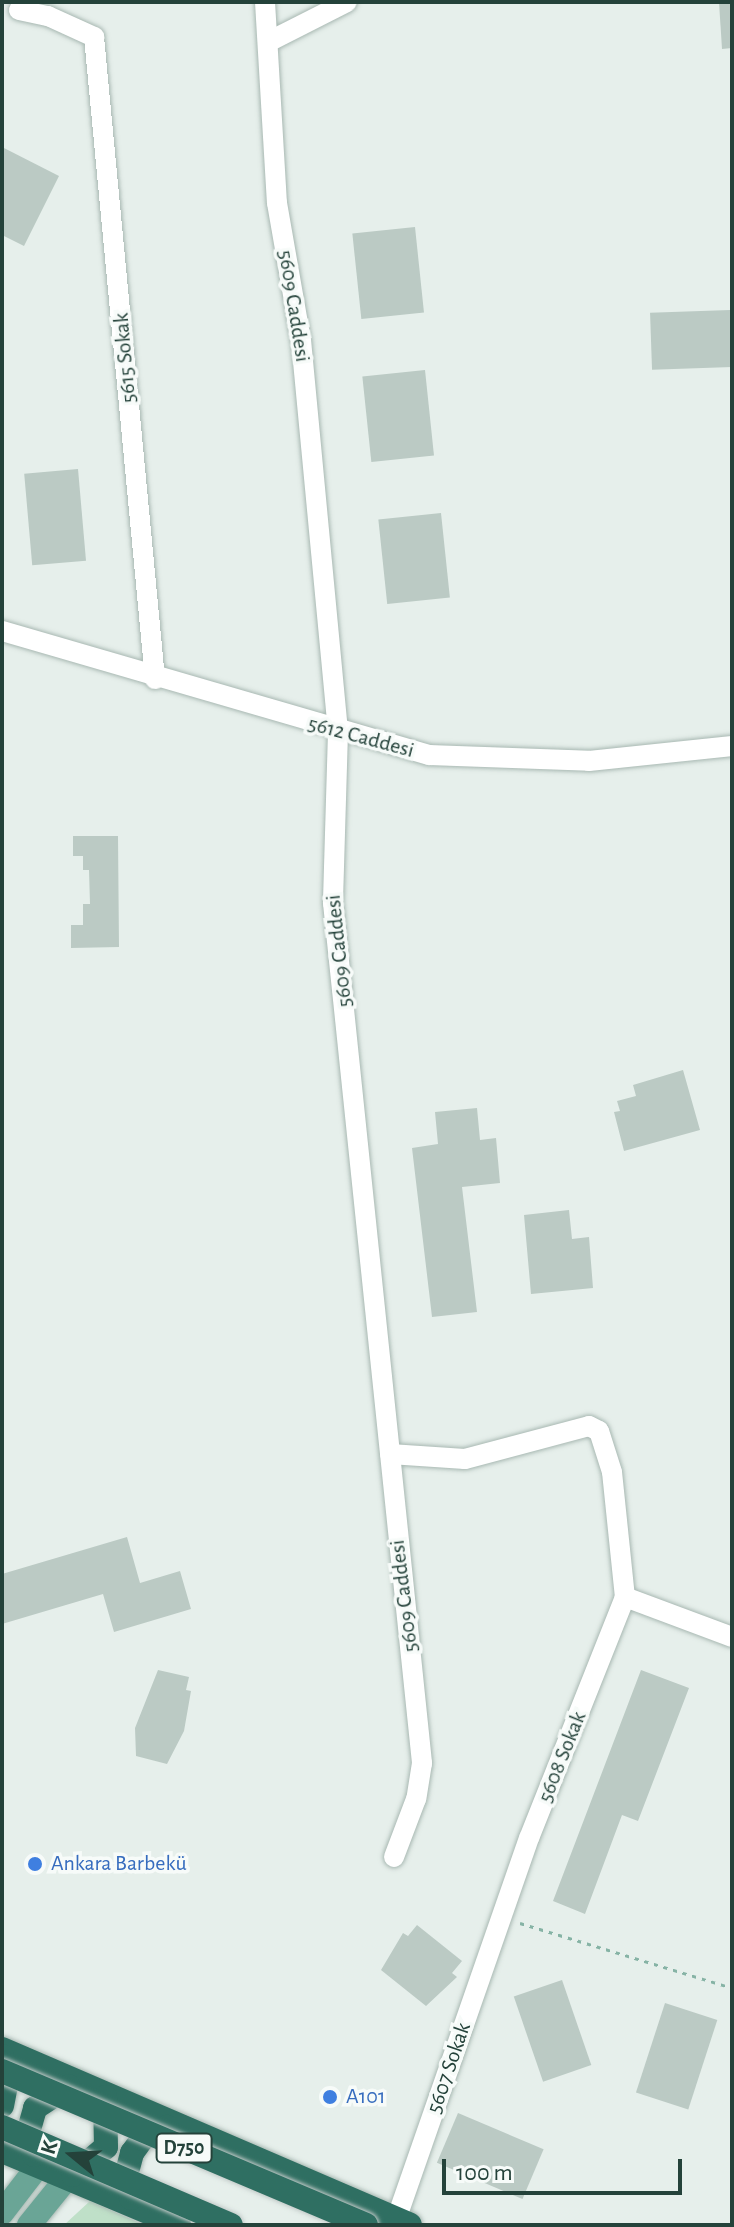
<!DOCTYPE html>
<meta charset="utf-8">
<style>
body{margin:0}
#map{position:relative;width:734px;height:2227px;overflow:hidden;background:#e6efeb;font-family:"Alegreya Sans",sans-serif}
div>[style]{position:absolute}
.green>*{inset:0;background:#bfe0c8}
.building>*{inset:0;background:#bbcac4;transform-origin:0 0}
.path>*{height:3px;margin-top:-1.5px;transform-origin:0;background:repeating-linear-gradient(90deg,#86b3a5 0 4px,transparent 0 10px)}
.roads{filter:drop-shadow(0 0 2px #a8b8b2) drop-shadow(0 0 2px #a8b8b2)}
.minor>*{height:20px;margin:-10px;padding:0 10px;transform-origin:10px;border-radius:10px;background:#fff}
.major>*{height:24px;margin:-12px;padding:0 12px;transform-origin:12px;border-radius:12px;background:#6aa596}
.highway>*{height:24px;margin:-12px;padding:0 12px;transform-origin:12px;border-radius:12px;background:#2f6f62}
.bridges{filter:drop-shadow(0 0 2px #c2cac8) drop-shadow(0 0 2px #c2cac8)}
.highway-bridge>*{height:24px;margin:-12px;padding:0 12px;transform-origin:12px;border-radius:12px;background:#2f6f62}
.dots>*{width:22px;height:22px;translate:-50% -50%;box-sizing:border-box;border:4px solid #f7fbf9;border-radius:50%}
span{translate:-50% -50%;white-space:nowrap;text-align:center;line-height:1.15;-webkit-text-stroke:7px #f7fbf9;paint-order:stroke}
.shield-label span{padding:2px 6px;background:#f7fbf9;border:2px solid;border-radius:6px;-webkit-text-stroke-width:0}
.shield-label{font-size:20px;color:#24423a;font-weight:700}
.street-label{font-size:22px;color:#24423a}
.shop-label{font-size:22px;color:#366cbe}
.left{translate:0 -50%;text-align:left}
.frame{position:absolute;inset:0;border:4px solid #24423a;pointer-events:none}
.north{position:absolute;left:32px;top:2115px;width:80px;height:80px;-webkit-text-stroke:6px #f7fbf9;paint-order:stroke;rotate:288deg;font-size:22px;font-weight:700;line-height:32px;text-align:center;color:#24423a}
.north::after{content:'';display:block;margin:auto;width:28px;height:36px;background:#24423a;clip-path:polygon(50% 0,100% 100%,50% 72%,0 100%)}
.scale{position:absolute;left:442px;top:2159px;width:240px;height:36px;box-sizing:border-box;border:4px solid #24423a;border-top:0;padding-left:10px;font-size:24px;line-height:28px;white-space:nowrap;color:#24423a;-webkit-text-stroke:6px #f7fbf9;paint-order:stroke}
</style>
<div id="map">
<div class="green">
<i style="clip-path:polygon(90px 2201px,144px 2225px,64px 2225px)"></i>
</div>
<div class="building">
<i style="clip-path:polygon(719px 2px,732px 2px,732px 48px,722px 49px)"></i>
<i style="clip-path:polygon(2px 147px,59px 176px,24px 246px,2px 235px)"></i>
<i style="left:415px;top:227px;width:86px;height:63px;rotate:84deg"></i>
<i style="left:730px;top:310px;width:57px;height:80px;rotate:88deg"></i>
<i style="left:425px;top:370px;width:86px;height:63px;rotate:84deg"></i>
<i style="left:78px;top:469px;width:92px;height:54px;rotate:85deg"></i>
<i style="left:441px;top:513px;width:85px;height:63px;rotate:84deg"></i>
<i style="clip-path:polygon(73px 836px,118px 836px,119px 947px,71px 948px,71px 925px,83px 925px,83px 904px,90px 904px,89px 870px,83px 870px,83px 856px,73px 856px)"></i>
<i style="clip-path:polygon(683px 1070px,700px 1130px,624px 1151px,614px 1112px,620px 1111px,617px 1101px,636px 1096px,633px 1085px)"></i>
<i style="clip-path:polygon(477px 1108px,480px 1140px,496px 1138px,500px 1183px,462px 1187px,477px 1312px,432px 1317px,412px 1148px,438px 1144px,435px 1112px)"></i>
<i style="clip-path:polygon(569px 1210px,572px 1239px,589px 1237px,593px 1288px,531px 1294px,524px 1215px)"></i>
<i style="clip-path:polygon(127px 1537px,140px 1583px,180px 1571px,191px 1609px,114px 1632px,103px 1594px,2px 1624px,2px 1574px)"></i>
<i style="clip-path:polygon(158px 1670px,189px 1677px,186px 1690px,191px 1691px,184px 1731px,167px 1764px,136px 1756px,135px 1728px)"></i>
<i style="clip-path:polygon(641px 1670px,689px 1688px,638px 1821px,622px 1815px,585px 1914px,553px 1901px)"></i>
<i style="clip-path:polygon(417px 1925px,462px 1961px,452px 1973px,457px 1977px,426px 2006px,381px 1970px,403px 1933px,408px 1936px)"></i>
<i style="left:562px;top:1980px;width:90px;height:51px;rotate:71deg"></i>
<i style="left:665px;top:2003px;width:55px;height:94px;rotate:18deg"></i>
<i style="left:458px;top:2113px;width:93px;height:54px;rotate:23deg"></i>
</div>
<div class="path">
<i style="left:520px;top:1923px;width:222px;rotate:17deg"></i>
</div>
<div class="roads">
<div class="minor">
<i style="left:265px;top:2px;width:201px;rotate:86.6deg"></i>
<i style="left:277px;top:203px;width:139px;rotate:80.1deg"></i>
<i style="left:301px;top:340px;width:394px;rotate:84.6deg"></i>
<i style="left:338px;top:732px;width:171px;rotate:91.7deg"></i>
<i style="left:333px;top:903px;width:865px;rotate:84.09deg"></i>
<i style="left:422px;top:1763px;width:36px;rotate:99deg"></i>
<i style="left:416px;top:1799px;width:62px;rotate:110.8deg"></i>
<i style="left:19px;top:10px;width:30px;rotate:12deg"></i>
<i style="left:48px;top:16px;width:51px;rotate:24.5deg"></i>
<i style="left:94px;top:37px;width:645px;rotate:84.57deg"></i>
<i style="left:270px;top:41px;width:86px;rotate:-26.9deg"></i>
<i style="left:2px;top:631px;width:445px;rotate:16.2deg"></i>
<i style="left:429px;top:755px;width:160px;rotate:2.1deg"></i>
<i style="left:589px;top:761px;width:144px;rotate:-6deg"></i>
<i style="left:390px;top:1454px;width:75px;rotate:3.8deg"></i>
<i style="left:465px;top:1459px;width:128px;rotate:-14.9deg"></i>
<i style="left:589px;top:1426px;width:11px;rotate:27deg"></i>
<i style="left:599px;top:1431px;width:43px;rotate:72.4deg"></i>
<i style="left:612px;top:1472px;width:126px;rotate:84.1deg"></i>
<i style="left:625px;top:1597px;width:259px;rotate:111.7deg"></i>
<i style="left:529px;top:1838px;width:404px;rotate:109.2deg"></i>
<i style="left:625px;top:1597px;width:114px;rotate:20.5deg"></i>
</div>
<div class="major">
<i style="left:2px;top:2213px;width:59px;rotate:-52.5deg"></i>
<i style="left:29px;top:2225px;width:60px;rotate:-51deg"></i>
</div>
<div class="highway">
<i style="left:2px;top:2049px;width:444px;rotate:23.3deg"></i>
<i style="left:2px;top:2056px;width:20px;rotate:72deg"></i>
<i style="left:8px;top:2075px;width:31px;rotate:101deg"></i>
<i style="left:2px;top:2151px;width:192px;rotate:22.7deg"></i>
<i style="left:34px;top:2155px;width:23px;rotate:-105deg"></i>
<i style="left:28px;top:2133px;width:26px;rotate:-74deg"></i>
<i style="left:35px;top:2108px;width:40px;rotate:-32.9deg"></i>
<i style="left:73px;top:2175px;width:43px;rotate:-40.3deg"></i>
<i style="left:106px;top:2147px;width:50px;rotate:-91.1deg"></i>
<i style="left:131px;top:2198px;width:26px;rotate:-99deg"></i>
<i style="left:127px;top:2172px;width:20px;rotate:-75deg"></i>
<i style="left:132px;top:2153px;width:17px;rotate:-54deg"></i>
<i style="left:142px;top:2139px;width:28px;rotate:-26deg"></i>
</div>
</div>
<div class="bridges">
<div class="highway-bridge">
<i style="left:2px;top:2071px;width:395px;rotate:22.9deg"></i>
<i style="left:2px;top:2127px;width:249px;rotate:23.2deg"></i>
</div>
</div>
<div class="dots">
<i style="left:35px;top:1864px;background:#3f7fe0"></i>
<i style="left:330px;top:2097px;background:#3f7fe0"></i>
</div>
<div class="shield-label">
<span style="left:184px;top:2148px">D750</span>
</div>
<div class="street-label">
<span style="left:294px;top:306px;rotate:81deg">5609 Caddesi</span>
<span style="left:125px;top:358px;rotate:-95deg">5615 Sokak</span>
<span style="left:361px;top:737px;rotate:15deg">5612 Caddesi</span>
<span style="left:339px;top:951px;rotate:-96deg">5609 Caddesi</span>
<span style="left:404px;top:1596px;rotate:-97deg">5609 Caddesi</span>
<span style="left:562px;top:1757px;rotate:-68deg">5608 Sokak</span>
<span style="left:449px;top:2068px;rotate:-71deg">5607 Sokak</span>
</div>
<div class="shop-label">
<span class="left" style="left:51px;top:1864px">Ankara Barbekü</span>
<span class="left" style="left:346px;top:2097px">A101</span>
</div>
<div class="frame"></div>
<div class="north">K</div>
<div class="scale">100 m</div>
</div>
